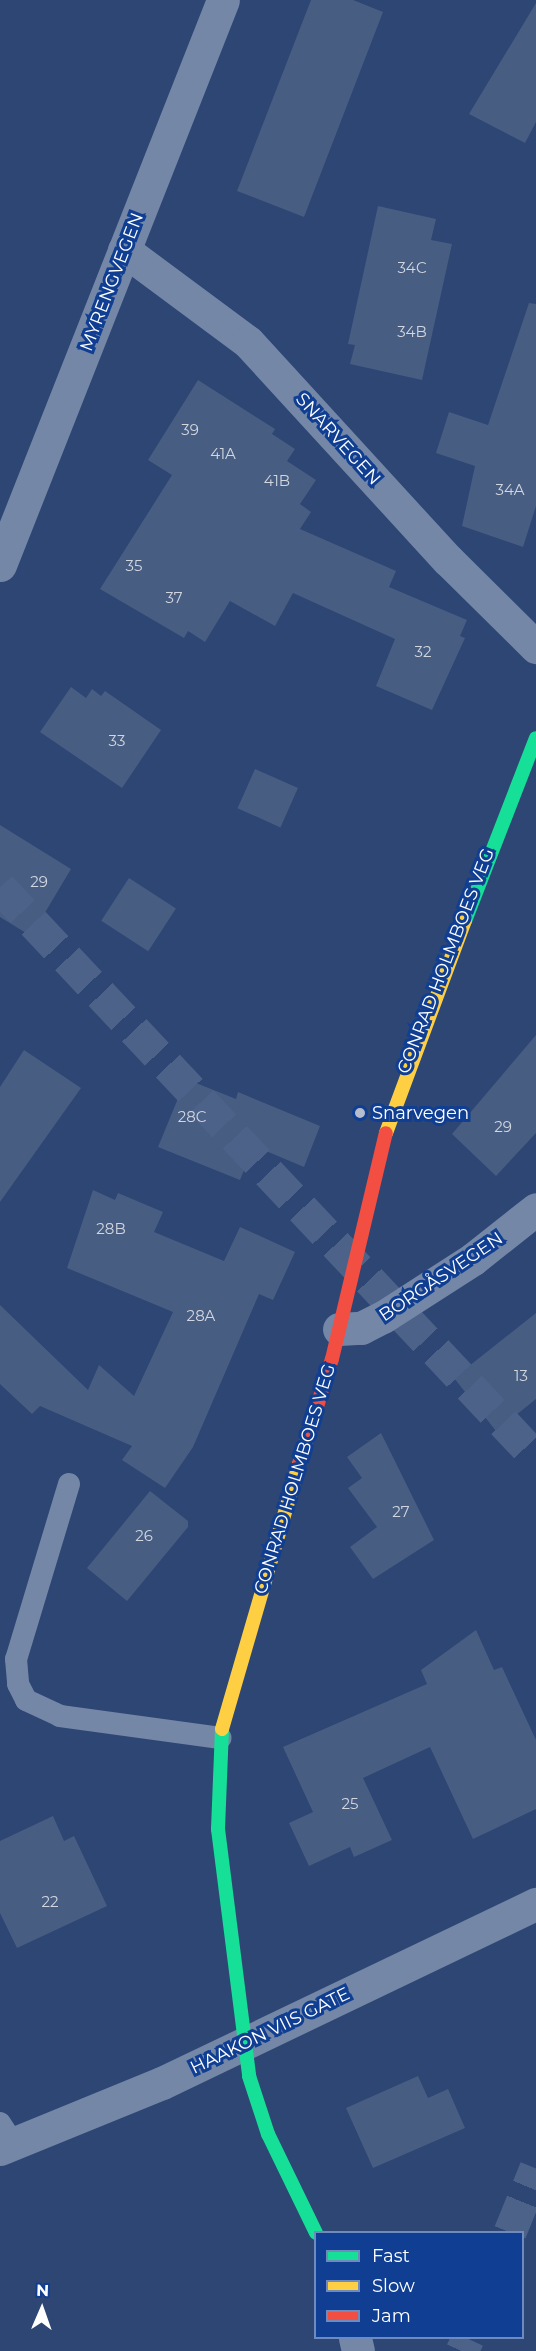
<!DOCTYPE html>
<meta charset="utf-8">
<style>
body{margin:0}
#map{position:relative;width:536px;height:2351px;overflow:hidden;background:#2d4674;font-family:Montserrat,sans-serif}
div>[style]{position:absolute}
.building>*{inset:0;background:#485d82;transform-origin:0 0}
.primary-tunnel>*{height:33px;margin-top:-16.5px;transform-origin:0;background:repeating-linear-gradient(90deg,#4c6289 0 33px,transparent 0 49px)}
.lane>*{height:22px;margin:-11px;padding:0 11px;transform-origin:11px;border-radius:11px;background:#7487a7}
.street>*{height:33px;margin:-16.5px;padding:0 16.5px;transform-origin:16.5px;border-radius:16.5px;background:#7487a7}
.fast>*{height:14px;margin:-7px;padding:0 7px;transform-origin:7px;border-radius:7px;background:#16e098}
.slow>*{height:14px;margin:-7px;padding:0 7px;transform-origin:7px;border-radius:7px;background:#ffcf43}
.jam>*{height:14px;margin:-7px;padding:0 7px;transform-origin:7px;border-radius:7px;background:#f24e42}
.dots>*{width:16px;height:16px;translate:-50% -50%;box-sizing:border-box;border:3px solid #0f3e92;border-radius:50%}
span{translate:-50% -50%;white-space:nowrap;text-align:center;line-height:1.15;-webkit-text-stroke:6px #0f3e92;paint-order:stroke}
.number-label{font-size:15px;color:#d1d6e0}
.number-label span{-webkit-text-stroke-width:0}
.street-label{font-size:18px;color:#fff}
.poi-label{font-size:18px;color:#fff}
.left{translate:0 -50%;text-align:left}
.legend{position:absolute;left:314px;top:2231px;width:210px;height:108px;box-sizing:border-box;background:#0f3e92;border:2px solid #6f8bbe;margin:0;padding:8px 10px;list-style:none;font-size:18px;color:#fff}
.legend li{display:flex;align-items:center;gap:12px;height:30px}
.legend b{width:30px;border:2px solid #6f8bbe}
.north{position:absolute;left:12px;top:2279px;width:60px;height:60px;-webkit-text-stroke:4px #0f3e92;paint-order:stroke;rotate:2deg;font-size:16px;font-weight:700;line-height:24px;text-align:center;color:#fff}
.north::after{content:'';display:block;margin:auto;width:21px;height:27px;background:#fff;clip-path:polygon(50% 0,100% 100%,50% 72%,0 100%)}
</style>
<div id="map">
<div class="building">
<i style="clip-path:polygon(311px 0,353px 0,383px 12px,304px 217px,237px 191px)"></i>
<i style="clip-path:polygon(536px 3px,536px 122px,525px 143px,469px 114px)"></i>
<i style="clip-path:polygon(378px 206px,436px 219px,431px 240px,452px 244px,422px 380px,350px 364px,355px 345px,348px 344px)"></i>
<i style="clip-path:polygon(529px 303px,536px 304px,536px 506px,523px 547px,462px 526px,475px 466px,436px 453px,449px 412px,488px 425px)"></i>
<i style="clip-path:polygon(198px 380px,275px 429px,272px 434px,295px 449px,287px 461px,316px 480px,300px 504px,311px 512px,300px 529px,396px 571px,389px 587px,467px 620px,460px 636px,465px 638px,432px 710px,376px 686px,395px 639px,293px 593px,275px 626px,230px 601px,205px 642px,188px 631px,184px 638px,100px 589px,172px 475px,148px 460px)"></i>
<i style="clip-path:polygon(71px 687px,86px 698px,92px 689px,101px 696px,105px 691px,161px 730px,122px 788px,40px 732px)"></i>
<i style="left:255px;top:769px;width:47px;height:43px;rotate:24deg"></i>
<i style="clip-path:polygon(0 825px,71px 869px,31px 936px,0 917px)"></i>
<i style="left:129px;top:878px;width:56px;height:51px;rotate:33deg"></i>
<i style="clip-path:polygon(536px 1035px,536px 1133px,496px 1176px,452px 1134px)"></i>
<i style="clip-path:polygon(24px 1050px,81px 1088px,0 1202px,0 1087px)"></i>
<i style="clip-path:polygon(186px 1079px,236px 1099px,238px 1092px,320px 1126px,304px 1167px,254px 1146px,240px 1180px,158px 1147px)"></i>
<i style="clip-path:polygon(93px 1190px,115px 1200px,118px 1193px,163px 1212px,154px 1232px,224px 1261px,240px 1227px,295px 1252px,273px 1300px,259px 1294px,193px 1447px,165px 1488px,122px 1460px,132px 1446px,40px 1406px,32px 1414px,0 1384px,0 1305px,88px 1390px,99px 1365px,134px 1396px,173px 1312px,67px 1268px)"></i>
<i style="clip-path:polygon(536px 1313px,536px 1399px,496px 1431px,454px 1378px)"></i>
<i style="clip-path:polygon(381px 1433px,434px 1540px,373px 1579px,350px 1547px,377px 1527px,348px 1488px,362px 1478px,347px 1457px)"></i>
<i style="clip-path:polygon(150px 1491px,188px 1521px,188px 1527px,127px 1601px,87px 1568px)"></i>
<i style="clip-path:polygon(476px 1630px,494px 1670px,502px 1667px,536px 1740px,536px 1809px,473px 1839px,430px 1747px,363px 1778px,392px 1840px,354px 1857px,350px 1847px,309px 1866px,289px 1823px,313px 1812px,283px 1747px,427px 1684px,421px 1670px)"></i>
<i style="clip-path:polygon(53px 1816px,64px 1841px,74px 1836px,107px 1906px,17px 1948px,0 1913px,0 1841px)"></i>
<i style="clip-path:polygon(418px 2076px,428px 2098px,448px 2089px,465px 2128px,373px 2168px,346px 2108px)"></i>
</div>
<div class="primary-tunnel">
<i style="left:0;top:887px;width:782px;rotate:46.76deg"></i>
<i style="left:510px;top:2232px;width:69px;rotate:-67.9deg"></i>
<i style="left:462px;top:2351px;width:14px;rotate:-65deg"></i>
</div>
<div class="lane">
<i style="left:69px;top:1484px;width:183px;rotate:106.8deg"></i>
<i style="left:16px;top:1659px;width:25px;rotate:85deg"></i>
<i style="left:18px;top:1684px;width:18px;rotate:63deg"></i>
<i style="left:26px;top:1700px;width:38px;rotate:25deg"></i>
<i style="left:60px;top:1716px;width:162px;rotate:7.8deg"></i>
<i style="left:0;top:2123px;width:24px;rotate:57deg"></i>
</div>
<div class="street">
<i style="left:124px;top:250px;width:154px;rotate:36.6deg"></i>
<i style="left:248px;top:342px;width:296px;rotate:47.5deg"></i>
<i style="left:448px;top:560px;width:124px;rotate:44.7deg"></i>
<i style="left:0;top:565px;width:607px;rotate:-68.46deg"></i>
<i style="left:339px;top:1329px;width:22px;rotate:-3deg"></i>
<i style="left:361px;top:1328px;width:25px;rotate:-27deg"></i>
<i style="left:383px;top:1317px;width:107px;rotate:-32.8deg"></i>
<i style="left:473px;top:1259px;width:80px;rotate:-38.4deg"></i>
<i style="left:0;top:2149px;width:175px;rotate:-22.2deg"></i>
<i style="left:162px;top:2083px;width:415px;rotate:-25.6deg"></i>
<i style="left:355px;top:2338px;width:13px;rotate:77deg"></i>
</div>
<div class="fast">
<i style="left:465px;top:921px;width:196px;rotate:-68.8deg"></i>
<i style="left:222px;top:1729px;width:100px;rotate:92.3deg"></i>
<i style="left:218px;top:1829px;width:249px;rotate:82.8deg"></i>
<i style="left:249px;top:2076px;width:61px;rotate:71.9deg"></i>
<i style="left:268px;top:2134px;width:110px;rotate:64.1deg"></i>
</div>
<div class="slow">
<i style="left:386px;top:1133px;width:226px;rotate:-69.6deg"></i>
<i style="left:222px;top:1729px;width:276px;rotate:-73.8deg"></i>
</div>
<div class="jam">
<i style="left:299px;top:1464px;width:110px;rotate:-72.6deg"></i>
<i style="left:332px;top:1359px;width:232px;rotate:-76.6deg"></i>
</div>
<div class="dots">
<i style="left:360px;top:1113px;background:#b6bece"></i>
</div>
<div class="number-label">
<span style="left:412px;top:268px">34C</span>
<span style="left:412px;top:332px">34B</span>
<span style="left:190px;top:430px">39</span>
<span style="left:223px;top:454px">41A</span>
<span style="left:277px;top:481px">41B</span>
<span style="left:510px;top:490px">34A</span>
<span style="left:134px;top:566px">35</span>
<span style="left:174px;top:598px">37</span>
<span style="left:423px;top:652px">32</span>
<span style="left:117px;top:741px">33</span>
<span style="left:39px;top:882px">29</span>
<span style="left:192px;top:1117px">28C</span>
<span style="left:503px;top:1127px">29</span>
<span style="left:111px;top:1229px">28B</span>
<span style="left:201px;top:1316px">28A</span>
<span style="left:521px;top:1376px">13</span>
<span style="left:401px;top:1512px">27</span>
<span style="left:144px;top:1536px">26</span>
<span style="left:350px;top:1804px">25</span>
<span style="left:50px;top:1902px">22</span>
</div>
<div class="street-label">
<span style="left:112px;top:282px;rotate:-69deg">MYRENGVEGEN</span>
<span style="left:338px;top:439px;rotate:48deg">SNARVEGEN</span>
<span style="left:446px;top:961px;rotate:-69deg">CONRAD HOLMBOES VEG</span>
<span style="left:441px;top:1277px;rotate:-34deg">BORGÅSVEGEN</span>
<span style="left:295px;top:1479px;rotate:-73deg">CONRAD HOLMBOES VEG</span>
<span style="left:270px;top:2031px;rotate:-26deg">HAAKON VIIS GATE</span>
</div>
<div class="poi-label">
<span class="left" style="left:372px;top:1113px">Snarvegen</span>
</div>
<ul class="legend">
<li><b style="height:8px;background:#16e098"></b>Fast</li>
<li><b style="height:8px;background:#ffcf43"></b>Slow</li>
<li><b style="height:8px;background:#f24e42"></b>Jam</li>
</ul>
<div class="north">N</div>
</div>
